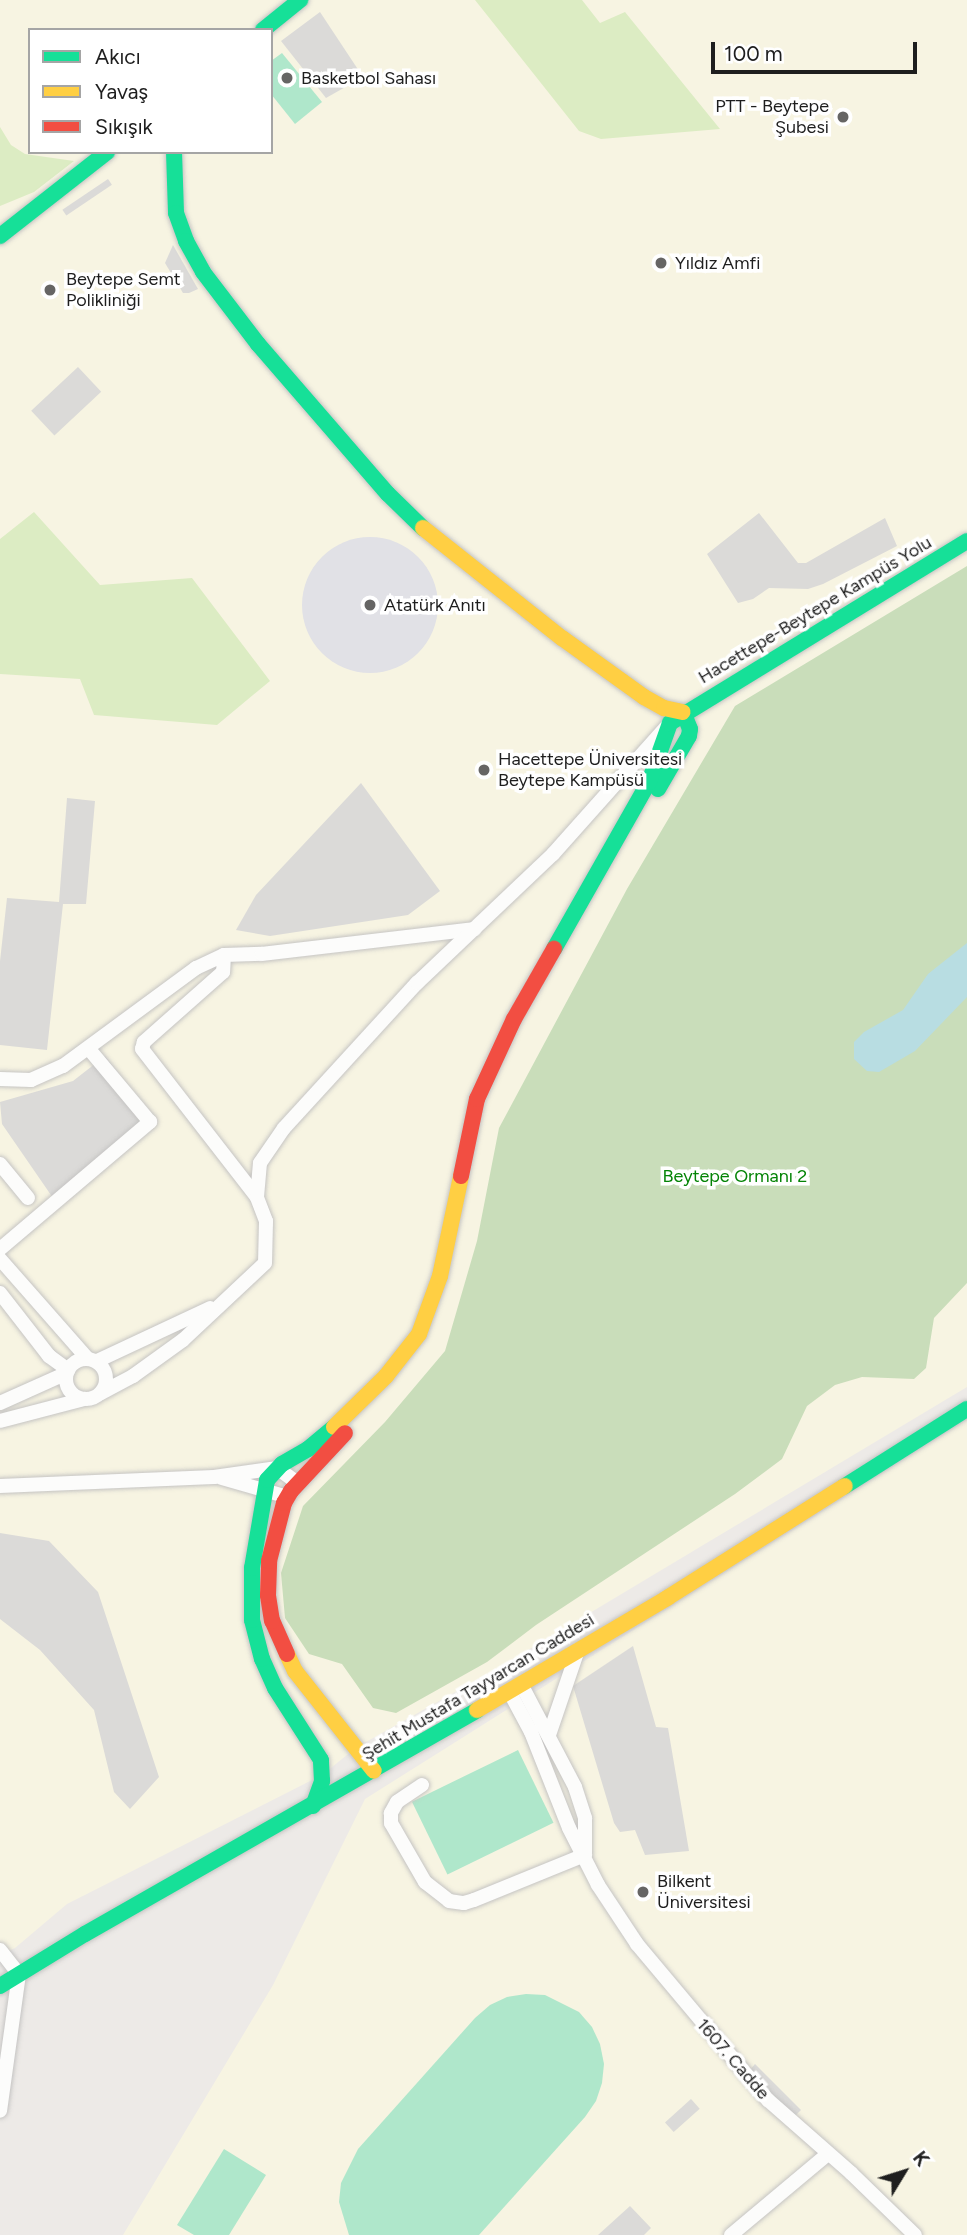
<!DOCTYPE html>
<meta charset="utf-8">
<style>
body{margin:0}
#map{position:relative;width:967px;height:2235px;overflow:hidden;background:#edeae7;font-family:Figtree,sans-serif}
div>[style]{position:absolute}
.education>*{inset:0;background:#f7f4e2}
.religious>*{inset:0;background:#dbdad8;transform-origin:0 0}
.grass>*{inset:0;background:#dcecc3}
.forest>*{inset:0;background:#c9ddba}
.pitch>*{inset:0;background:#afe7cb;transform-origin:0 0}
.plaza>*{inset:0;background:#e1e1e6}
.round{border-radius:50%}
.water>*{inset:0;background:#b8dde2}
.roads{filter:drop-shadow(0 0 2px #c5c4c3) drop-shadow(0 0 2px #c5c4c3)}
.street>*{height:14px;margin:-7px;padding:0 7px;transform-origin:7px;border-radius:7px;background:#fcfcfb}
.street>.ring{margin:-7px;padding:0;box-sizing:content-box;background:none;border:14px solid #fcfcfb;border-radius:50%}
.fast>*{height:16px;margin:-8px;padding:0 8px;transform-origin:8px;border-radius:8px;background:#16e098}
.slow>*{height:16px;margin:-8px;padding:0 8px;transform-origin:8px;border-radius:8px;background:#ffcf43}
.jam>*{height:16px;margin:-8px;padding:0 8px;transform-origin:8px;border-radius:8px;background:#f24e42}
.dots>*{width:19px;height:19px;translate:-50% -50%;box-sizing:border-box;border:4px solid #fff;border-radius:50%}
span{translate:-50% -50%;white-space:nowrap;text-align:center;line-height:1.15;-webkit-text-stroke:7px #fff;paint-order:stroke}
.poi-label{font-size:18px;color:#1e1e1e}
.left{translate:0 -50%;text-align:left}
.right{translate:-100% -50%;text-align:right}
.street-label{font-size:18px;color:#1e1e1e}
.park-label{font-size:18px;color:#048406}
.legend{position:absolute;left:28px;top:28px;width:245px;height:126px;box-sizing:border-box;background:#fff;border:2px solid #a5a5a5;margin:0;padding:9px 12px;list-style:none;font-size:21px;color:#1e1e1e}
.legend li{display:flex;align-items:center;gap:14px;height:35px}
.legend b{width:35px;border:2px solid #a5a5a5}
.north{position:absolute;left:869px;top:2137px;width:70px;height:70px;-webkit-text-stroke:5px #fff;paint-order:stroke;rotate:52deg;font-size:19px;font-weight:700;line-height:28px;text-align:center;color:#1e1e1e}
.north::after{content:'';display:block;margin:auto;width:24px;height:32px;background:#1e1e1e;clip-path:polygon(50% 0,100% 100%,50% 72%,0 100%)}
.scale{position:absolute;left:711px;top:42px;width:206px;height:32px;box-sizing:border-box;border:4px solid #1e1e1e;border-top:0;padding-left:9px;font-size:21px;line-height:24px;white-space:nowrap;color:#1e1e1e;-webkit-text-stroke:5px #fff;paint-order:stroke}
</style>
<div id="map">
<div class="education">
<i style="clip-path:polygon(evenodd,0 0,967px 0,967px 1387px,498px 1668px,357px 1747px,322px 1775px,67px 1904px,15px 1948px,0 1955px,0 0,30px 30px,271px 30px,271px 152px,30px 152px,30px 30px)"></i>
<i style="clip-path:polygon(967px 1420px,967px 2235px,123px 2235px,273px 1985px,365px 1799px)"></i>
</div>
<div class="religious">
<i style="clip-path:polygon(320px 12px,363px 77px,326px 98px,281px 41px)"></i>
<i style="left:108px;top:179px;width:7px;height:55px;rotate:56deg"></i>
<i style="clip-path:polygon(173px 245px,198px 289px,189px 293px,183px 293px,165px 263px)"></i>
<i style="left:78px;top:367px;width:34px;height:64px;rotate:47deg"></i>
<i style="clip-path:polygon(759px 513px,798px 563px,806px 563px,885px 518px,897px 546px,823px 584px,808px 589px,769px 588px,753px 599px,738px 603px,707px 554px)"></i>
<i style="clip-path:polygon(361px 783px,440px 891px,408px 915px,270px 936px,236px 930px,256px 895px)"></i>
<i style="clip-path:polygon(67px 798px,95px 801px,86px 904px,63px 904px,47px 1050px,0 1045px,0 961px,7px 898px,59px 902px)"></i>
<i style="clip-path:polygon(105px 1056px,152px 1117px,53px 1198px,2px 1124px,0 1102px,73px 1081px)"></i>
<i style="clip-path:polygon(0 1533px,49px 1541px,98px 1592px,159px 1777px,130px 1809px,114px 1792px,94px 1710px,40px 1650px,0 1619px)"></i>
<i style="clip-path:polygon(633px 1646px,656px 1727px,668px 1728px,689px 1851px,645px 1855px,635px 1830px,620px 1832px,614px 1823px,573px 1686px)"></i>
<i style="clip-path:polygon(755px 2064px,801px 2110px,793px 2118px,749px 2071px)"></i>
<i style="left:691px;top:2099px;width:13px;height:35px;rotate:48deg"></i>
<i style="clip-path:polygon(630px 2206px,651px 2228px,644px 2235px,598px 2235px)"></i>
</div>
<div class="grass">
<i style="clip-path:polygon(475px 0,582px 0,600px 23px,625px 12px,720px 129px,601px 139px,579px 131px)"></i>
<i style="clip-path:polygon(0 127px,11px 145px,25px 154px,74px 161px,34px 192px,0 206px)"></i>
<i style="clip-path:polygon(34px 512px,100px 585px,192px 578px,270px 681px,217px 725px,94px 715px,80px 679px,0 674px,0 539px)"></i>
</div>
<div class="forest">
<i style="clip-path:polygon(967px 566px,967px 1283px,934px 1318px,926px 1368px,914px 1379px,862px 1377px,835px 1385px,807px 1406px,782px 1459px,735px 1494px,536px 1625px,487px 1662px,396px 1713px,373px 1708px,342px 1664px,309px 1654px,285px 1618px,281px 1573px,303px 1506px,385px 1422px,445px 1351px,477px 1241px,499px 1128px,627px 889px,735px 706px)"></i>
</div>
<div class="pitch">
<i style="clip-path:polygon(282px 53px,322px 102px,295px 124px,271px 94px,271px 61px)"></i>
<i style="left:518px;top:1750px;width:81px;height:118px;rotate:64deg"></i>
<i style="clip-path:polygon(526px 1994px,545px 1995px,579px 2012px,592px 2027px,600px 2044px,604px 2064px,602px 2083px,596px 2101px,585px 2117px,479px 2235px,349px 2235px,339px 2202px,341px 2183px,358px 2149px,475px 2018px,490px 2005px,507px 1997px)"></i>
<i style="clip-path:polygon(224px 2149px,266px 2175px,229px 2235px,194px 2235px,177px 2225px)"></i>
</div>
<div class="plaza">
<i class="round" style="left:302px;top:537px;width:136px;height:136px"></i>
</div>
<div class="water">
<i style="clip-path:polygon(967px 943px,967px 997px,915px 1051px,879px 1072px,867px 1071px,854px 1059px,854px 1042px,864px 1032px,903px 1010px,928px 974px)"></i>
</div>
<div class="roads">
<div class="street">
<i style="left:224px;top:955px;width:17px;rotate:93deg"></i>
<i style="left:223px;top:972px;width:106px;rotate:138.5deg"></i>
<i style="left:144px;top:1042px;width:7px;rotate:106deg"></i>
<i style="left:142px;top:1049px;width:187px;rotate:52.2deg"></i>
<i style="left:0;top:1079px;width:31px;rotate:2deg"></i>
<i style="left:31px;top:1080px;width:35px;rotate:-24deg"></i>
<i style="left:63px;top:1066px;width:165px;rotate:-36.4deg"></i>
<i style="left:196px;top:968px;width:31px;rotate:-25deg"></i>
<i style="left:224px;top:955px;width:38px;rotate:-2deg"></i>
<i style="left:262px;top:954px;width:214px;rotate:-6.7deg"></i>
<i style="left:0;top:1164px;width:44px;rotate:50.5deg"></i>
<i style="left:0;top:1249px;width:197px;rotate:-40.3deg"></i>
<i style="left:150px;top:1122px;width:95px;rotate:-129.9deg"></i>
<i style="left:0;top:1259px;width:133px;rotate:48.7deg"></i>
<i style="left:0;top:1293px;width:80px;rotate:52.1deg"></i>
<i style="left:49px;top:1356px;width:24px;rotate:36deg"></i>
<i class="ring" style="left:66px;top:1359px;width:26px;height:26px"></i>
<i style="left:97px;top:1361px;width:125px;rotate:-25.1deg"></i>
<i style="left:101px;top:1393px;width:36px;rotate:-28deg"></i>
<i style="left:133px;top:1376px;width:62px;rotate:-35.8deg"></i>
<i style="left:183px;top:1340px;width:112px;rotate:-43.2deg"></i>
<i style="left:265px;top:1263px;width:42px;rotate:-88.6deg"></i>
<i style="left:266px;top:1221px;width:26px;rotate:-111deg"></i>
<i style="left:257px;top:1197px;width:34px;rotate:-85deg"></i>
<i style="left:260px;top:1163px;width:42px;rotate:-55.6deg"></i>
<i style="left:284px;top:1128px;width:197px;rotate:-47.5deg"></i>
<i style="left:417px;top:983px;width:187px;rotate:-43.5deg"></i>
<i style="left:553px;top:854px;width:174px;rotate:-48.3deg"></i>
<i style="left:0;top:1403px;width:73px;rotate:-24.1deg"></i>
<i style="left:0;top:1421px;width:87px;rotate:-14.7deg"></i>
<i style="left:222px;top:1478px;width:69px;rotate:16.1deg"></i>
<i style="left:0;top:1486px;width:214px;rotate:-2.4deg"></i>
<i style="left:214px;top:1477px;width:64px;rotate:-8.1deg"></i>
<i style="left:277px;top:1468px;width:26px;rotate:36deg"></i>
<i style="left:521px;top:1684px;width:116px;rotate:62.3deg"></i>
<i style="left:575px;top:1787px;width:33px;rotate:72deg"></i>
<i style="left:585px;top:1818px;width:35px;rotate:90deg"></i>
<i style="left:509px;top:1691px;width:47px;rotate:61.8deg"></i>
<i style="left:531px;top:1732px;width:103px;rotate:68.4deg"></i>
<i style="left:569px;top:1828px;width:64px;rotate:63deg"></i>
<i style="left:598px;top:1885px;width:71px;rotate:56.5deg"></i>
<i style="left:637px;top:1944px;width:204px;rotate:50deg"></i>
<i style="left:768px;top:2100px;width:111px;rotate:41.3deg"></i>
<i style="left:851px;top:2173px;width:89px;rotate:44.1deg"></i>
<i style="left:549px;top:1735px;width:90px;rotate:-71.2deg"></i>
<i style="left:422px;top:1785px;width:30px;rotate:146deg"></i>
<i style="left:397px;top:1802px;width:13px;rotate:119deg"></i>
<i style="left:391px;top:1813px;width:10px;rotate:90deg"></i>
<i style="left:391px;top:1823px;width:68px;rotate:60deg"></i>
<i style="left:425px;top:1882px;width:31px;rotate:38deg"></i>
<i style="left:449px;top:1901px;width:15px;rotate:8deg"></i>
<i style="left:464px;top:1903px;width:10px;rotate:-17deg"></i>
<i style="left:474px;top:1900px;width:120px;rotate:-22.1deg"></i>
<i style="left:0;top:1950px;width:31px;rotate:52deg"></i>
<i style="left:19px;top:1974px;width:138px;rotate:97.9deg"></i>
<i style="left:731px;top:2235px;width:126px;rotate:-39.9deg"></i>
</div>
<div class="fast">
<i style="left:263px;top:30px;width:48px;rotate:-39deg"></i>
<i style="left:174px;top:152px;width:61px;rotate:88.1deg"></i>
<i style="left:176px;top:213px;width:30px;rotate:70deg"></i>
<i style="left:186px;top:241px;width:35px;rotate:61deg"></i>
<i style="left:203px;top:272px;width:91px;rotate:52.6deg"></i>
<i style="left:258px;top:344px;width:198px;rotate:49.1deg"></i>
<i style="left:388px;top:494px;width:49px;rotate:44.2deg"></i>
<i style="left:0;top:236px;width:136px;rotate:-38.1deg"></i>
<i style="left:658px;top:789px;width:61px;rotate:-59.7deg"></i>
<i style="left:689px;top:736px;width:7px;rotate:-82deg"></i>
<i style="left:690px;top:729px;width:18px;rotate:-112deg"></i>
<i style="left:554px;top:949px;width:192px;rotate:-60.4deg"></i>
<i style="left:649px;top:782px;width:63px;rotate:-70.4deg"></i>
<i style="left:670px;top:723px;width:348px;rotate:-31.5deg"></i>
<i style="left:845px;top:1486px;width:144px;rotate:-32.3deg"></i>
<i style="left:313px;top:1806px;width:27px;rotate:-70deg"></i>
<i style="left:322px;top:1781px;width:21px;rotate:-93deg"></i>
<i style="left:321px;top:1760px;width:85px;rotate:-122.6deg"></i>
<i style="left:275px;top:1688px;width:32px;rotate:-114deg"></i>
<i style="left:262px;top:1659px;width:40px;rotate:-104.4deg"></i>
<i style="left:252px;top:1620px;width:52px;rotate:-90deg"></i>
<i style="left:252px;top:1568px;width:89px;rotate:-80.3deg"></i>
<i style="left:267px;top:1480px;width:22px;rotate:-47deg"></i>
<i style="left:282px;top:1464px;width:30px;rotate:-30deg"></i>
<i style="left:308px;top:1449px;width:34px;rotate:-40deg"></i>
<i style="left:0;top:1986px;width:100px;rotate:-31.5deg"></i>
<i style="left:85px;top:1934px;width:451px;rotate:-29.7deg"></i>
</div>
<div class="slow">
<i style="left:423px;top:528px;width:177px;rotate:38.4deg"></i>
<i style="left:562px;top:638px;width:101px;rotate:35.7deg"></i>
<i style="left:644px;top:697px;width:23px;rotate:29deg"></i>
<i style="left:664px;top:708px;width:19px;rotate:12deg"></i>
<i style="left:334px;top:1427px;width:73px;rotate:-44.4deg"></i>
<i style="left:386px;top:1376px;width:53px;rotate:-51.8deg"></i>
<i style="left:419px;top:1334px;width:62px;rotate:-70.1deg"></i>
<i style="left:440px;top:1276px;width:102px;rotate:-78.1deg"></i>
<i style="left:287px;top:1654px;width:19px;rotate:65deg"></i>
<i style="left:295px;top:1671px;width:127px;rotate:51.7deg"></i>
<i style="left:477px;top:1710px;width:221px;rotate:-30.5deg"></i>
<i style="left:667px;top:1598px;width:210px;rotate:-32.2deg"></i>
</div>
<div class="jam">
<i style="left:461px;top:1176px;width:79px;rotate:-78.3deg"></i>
<i style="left:477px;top:1099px;width:88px;rotate:-65.2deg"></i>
<i style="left:514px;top:1019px;width:81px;rotate:-60.3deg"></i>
<i style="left:287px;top:1654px;width:36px;rotate:-114deg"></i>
<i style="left:272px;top:1621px;width:26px;rotate:-99deg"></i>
<i style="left:268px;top:1595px;width:34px;rotate:-88deg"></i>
<i style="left:269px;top:1561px;width:60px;rotate:-75.5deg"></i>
<i style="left:284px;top:1503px;width:14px;rotate:-60deg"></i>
<i style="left:291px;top:1491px;width:79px;rotate:-47deg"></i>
</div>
</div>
<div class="dots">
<i style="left:287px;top:78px;background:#666564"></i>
<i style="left:843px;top:117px;background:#666564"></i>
<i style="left:661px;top:263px;background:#666564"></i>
<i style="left:50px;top:290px;background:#666564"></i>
<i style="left:370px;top:605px;background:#666564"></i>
<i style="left:484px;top:770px;background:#666564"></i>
<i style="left:643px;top:1892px;background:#666564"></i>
</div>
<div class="poi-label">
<span class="left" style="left:301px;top:78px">Basketbol Sahası</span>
<span class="right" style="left:829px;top:117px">PTT - Beytepe<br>Şubesi</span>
<span class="left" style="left:675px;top:263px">Yıldız Amfi</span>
<span class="left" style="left:66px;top:290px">Beytepe Semt<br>Polikliniği</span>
<span class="left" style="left:384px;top:605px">Atatürk Anıtı</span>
<span class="left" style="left:498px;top:770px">Hacettepe Üniversitesi<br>Beytepe Kampüsü</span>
<span class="left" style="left:657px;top:1892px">Bilkent<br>Üniversitesi</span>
</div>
<div class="street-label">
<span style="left:815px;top:610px;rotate:-31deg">Hacettepe-Beytepe Kampüs Yolu</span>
<span style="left:478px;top:1687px;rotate:-31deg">Şehit Mustafa Tayyarcan Caddesi</span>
<span style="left:733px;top:2059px;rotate:49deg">1607. Cadde</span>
</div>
<div class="park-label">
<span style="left:735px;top:1176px">Beytepe Ormanı 2</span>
</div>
<ul class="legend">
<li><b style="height:9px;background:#16e098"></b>Akıcı</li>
<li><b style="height:9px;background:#ffcf43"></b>Yavaş</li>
<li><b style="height:9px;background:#f24e42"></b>Sıkışık</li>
</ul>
<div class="north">K</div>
<div class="scale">100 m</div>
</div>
